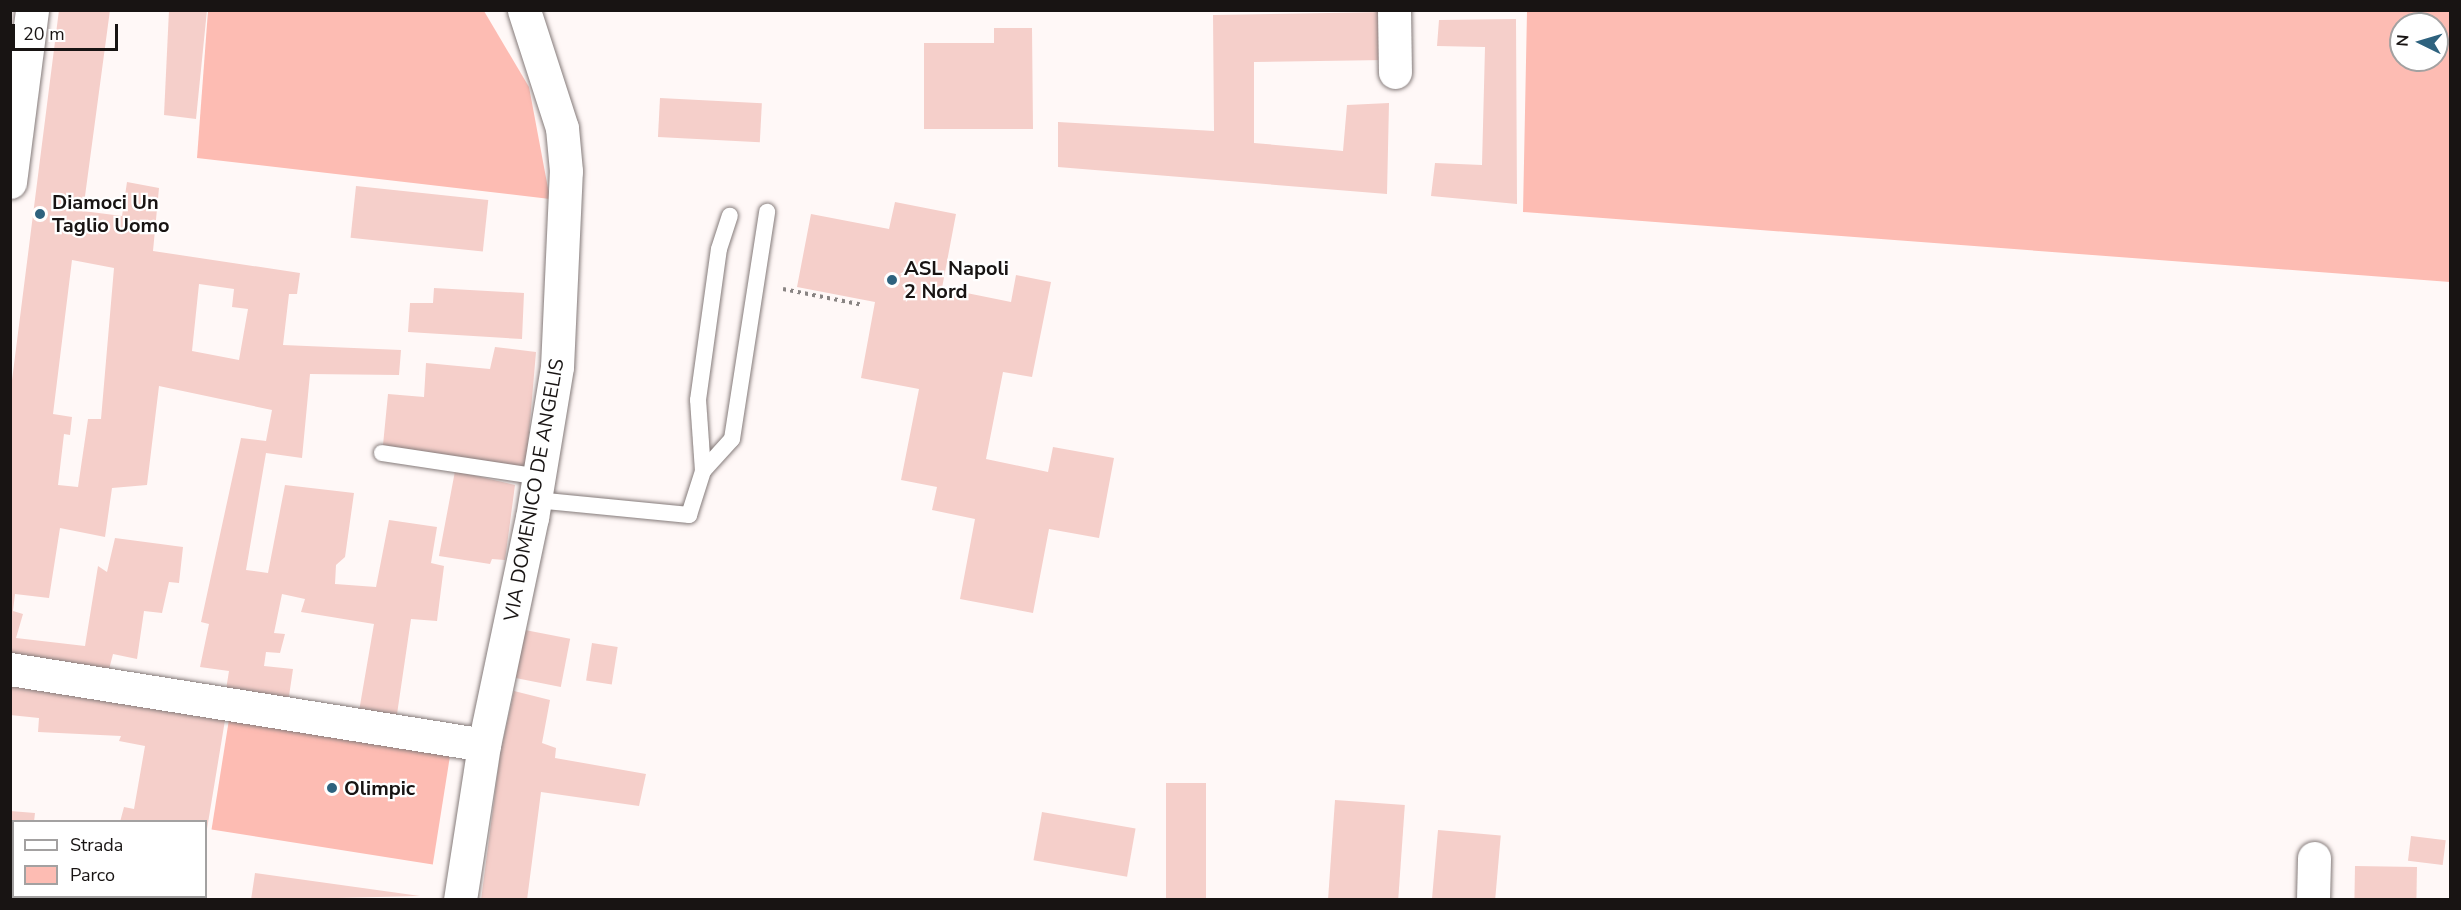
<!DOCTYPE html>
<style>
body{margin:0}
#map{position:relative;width:2461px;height:910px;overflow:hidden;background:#fff8f7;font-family:"Nunito Sans",sans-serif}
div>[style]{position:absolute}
.green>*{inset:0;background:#fdbcb3;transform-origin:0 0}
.building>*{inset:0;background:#f5cfca;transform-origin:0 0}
.path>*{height:4px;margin-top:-2px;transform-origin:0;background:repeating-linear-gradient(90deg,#898483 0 3px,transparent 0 7.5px)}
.roads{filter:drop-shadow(0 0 2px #857b7a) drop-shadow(0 0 2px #857b7a)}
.lane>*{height:16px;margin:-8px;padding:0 8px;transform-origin:8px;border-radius:8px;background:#fff}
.street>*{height:33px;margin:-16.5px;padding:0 16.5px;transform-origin:16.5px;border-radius:16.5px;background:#fff}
.secondary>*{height:33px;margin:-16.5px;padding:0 16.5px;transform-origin:16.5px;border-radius:16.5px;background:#fff}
.dots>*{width:16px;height:16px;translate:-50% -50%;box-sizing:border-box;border:3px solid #fff;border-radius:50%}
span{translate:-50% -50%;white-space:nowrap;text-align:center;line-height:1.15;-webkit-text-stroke:4.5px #fff;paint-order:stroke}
.poi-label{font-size:20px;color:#181413;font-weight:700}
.left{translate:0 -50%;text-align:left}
.street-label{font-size:20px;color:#181413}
.frame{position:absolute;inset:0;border:12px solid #181413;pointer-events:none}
.legend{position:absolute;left:12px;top:820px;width:195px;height:78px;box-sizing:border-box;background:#fff;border:2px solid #a3a1a1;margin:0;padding:8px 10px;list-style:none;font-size:18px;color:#181413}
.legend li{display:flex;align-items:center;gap:12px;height:30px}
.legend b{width:30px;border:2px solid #a3a1a1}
.north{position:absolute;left:2389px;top:12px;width:60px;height:60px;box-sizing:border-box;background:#fff;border:2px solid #a3a1a1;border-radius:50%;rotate:275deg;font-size:16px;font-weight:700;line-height:24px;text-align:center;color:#181413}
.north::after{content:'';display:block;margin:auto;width:21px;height:27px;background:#2e627e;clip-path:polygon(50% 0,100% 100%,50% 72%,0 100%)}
.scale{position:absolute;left:12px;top:24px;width:106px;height:27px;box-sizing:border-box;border:3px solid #181413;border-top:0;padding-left:8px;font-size:18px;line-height:21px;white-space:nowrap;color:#181413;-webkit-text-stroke:4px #fff;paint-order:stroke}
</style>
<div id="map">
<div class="green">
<i style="clip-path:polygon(208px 11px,484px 11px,529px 87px,550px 199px,197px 158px)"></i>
<i style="clip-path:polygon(evenodd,1527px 11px,2450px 11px,2450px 282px,1523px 212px,1527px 11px,2401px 24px,2437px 24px,2437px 60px,2401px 60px,2401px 24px)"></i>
<i style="left:230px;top:713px;width:224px;height:118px;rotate:9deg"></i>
</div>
<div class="building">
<i style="clip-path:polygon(evenodd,59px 10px,110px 10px,83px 211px,122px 216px,127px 182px,159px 188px,153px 251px,300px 273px,297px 294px,289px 294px,283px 345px,401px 350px,399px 375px,310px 374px,302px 458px,266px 453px,246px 570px,268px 573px,285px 485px,354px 493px,345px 557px,336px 565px,335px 584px,376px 587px,389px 520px,437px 527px,431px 563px,444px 566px,437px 621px,411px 619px,396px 721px,358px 717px,374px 624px,301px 612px,305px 599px,282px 594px,274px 633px,285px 634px,280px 653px,266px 652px,264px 666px,293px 669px,288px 703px,225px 696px,229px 671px,200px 667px,209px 624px,201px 622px,241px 438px,266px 441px,272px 410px,159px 386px,147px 485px,112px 488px,105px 537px,60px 528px,49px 598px,15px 594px,13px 611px,23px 614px,16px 638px,85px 646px,98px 566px,107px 572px,115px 538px,183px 547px,179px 583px,169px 582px,162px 613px,144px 611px,137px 659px,113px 654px,106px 681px,10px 665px,10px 396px,59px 10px,72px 260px,114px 268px,101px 419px,88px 419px,78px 487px,58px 485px,64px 434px,70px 435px,72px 417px,53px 414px,72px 260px,59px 10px,199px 284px,234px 289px,232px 307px,248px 309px,239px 360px,192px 351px,199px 284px)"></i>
<i style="clip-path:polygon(169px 10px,207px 10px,196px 119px,164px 115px)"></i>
<i style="clip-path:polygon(1387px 12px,1385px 60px,1254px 62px,1254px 143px,1343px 151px,1347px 105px,1389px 103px,1387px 194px,1058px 167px,1058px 122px,1214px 131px,1213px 15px)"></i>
<i style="clip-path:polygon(1516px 19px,1517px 204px,1431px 196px,1435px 163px,1482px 165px,1485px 47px,1437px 46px,1439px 20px)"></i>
<i style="clip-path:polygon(994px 28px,1032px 28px,1033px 129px,924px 129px,924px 43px,994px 43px)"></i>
<i style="left:660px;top:98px;width:102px;height:39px;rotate:3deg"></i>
<i style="left:356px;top:186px;width:133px;height:52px;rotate:6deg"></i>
<i style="clip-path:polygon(895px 202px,956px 214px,942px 288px,1011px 302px,1016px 275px,1051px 282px,1032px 377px,1003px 372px,986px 459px,1048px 472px,1053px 447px,1114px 458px,1099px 538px,1049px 529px,1033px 613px,960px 599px,975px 519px,932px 510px,937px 487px,901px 480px,919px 389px,861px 378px,875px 302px,797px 287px,811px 214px,889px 229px)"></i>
<i style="clip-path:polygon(434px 288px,524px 293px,522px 339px,408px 332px,410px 303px,433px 303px)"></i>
<i style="clip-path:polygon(495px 347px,536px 352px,526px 468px,383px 445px,388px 394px,424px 397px,426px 363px,490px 369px)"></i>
<i style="clip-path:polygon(455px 471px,515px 485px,505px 560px,492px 559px,490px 564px,439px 556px)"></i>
<i style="left:525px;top:630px;width:46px;height:49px;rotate:11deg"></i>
<i style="left:592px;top:643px;width:26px;height:38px;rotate:9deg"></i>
<i style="clip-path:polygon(10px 677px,227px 708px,207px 829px,206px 822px,120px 822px,124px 807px,134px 809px,145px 746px,119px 741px,121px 736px,38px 732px,39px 718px,10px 715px)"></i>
<i style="clip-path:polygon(514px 691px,550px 700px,542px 743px,556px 748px,555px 758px,646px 774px,639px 806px,541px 792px,527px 900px,481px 900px,500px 755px)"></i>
<i style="left:1166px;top:783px;width:40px;height:118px"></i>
<i style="left:1335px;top:800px;width:70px;height:100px;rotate:4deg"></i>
<i style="clip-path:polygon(10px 811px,35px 813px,34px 822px,14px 822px,14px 887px)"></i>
<i style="left:1042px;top:812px;width:95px;height:49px;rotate:10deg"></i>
<i style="left:1438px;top:830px;width:63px;height:70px;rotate:5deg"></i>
<i style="left:2411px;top:836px;width:35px;height:25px;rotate:7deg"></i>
<i style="left:2355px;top:866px;width:62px;height:34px;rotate:1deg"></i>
<i style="clip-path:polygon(255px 873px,420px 896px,251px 900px)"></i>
<i style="clip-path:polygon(83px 896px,195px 896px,195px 900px)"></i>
</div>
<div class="path">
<i style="left:783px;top:289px;width:82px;rotate:11.3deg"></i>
</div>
<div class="roads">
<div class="lane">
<i style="left:382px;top:453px;width:160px;rotate:8.6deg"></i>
<i style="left:703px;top:471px;width:43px;rotate:-47.8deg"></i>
<i style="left:732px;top:439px;width:230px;rotate:-81.2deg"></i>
<i style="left:536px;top:500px;width:154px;rotate:5.6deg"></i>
<i style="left:689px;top:515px;width:46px;rotate:-72.3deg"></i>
<i style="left:703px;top:471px;width:71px;rotate:-94deg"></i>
<i style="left:698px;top:400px;width:152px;rotate:-82.1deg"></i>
<i style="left:719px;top:249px;width:35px;rotate:-72deg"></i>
</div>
<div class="street">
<i style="left:1394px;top:10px;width:62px;rotate:89.1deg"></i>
<i style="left:10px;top:669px;width:480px;rotate:9.1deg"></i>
<i style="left:460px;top:900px;width:157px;rotate:-81.2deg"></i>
<i style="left:484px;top:745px;width:232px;rotate:-78.1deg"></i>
<i style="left:532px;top:518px;width:153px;rotate:-80.6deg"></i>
<i style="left:557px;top:367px;width:196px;rotate:-87.4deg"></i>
<i style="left:566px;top:171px;width:43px;rotate:-95.3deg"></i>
<i style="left:562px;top:128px;width:124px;rotate:-107.9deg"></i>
<i style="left:2313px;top:900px;width:42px;rotate:-88.6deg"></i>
</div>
<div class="secondary">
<i style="left:10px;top:182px;width:173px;rotate:-82.7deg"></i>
</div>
</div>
<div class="dots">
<i style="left:40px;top:214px;background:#2e627e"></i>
<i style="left:892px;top:280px;background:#2e627e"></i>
<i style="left:332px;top:788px;background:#2e627e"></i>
</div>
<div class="poi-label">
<span class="left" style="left:52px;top:214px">Diamoci Un<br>Taglio Uomo</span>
<span class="left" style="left:904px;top:280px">ASL Napoli<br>2 Nord</span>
<span class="left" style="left:344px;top:788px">Olimpic</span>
</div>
<div class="street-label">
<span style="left:534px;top:490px;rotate:-80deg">VIA DOMENICO DE ANGELIS</span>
</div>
<div class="frame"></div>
<ul class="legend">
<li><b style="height:8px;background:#fff"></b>Strada</li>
<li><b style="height:16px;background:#fdbcb3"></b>Parco</li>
</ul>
<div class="north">N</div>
<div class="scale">20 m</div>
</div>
